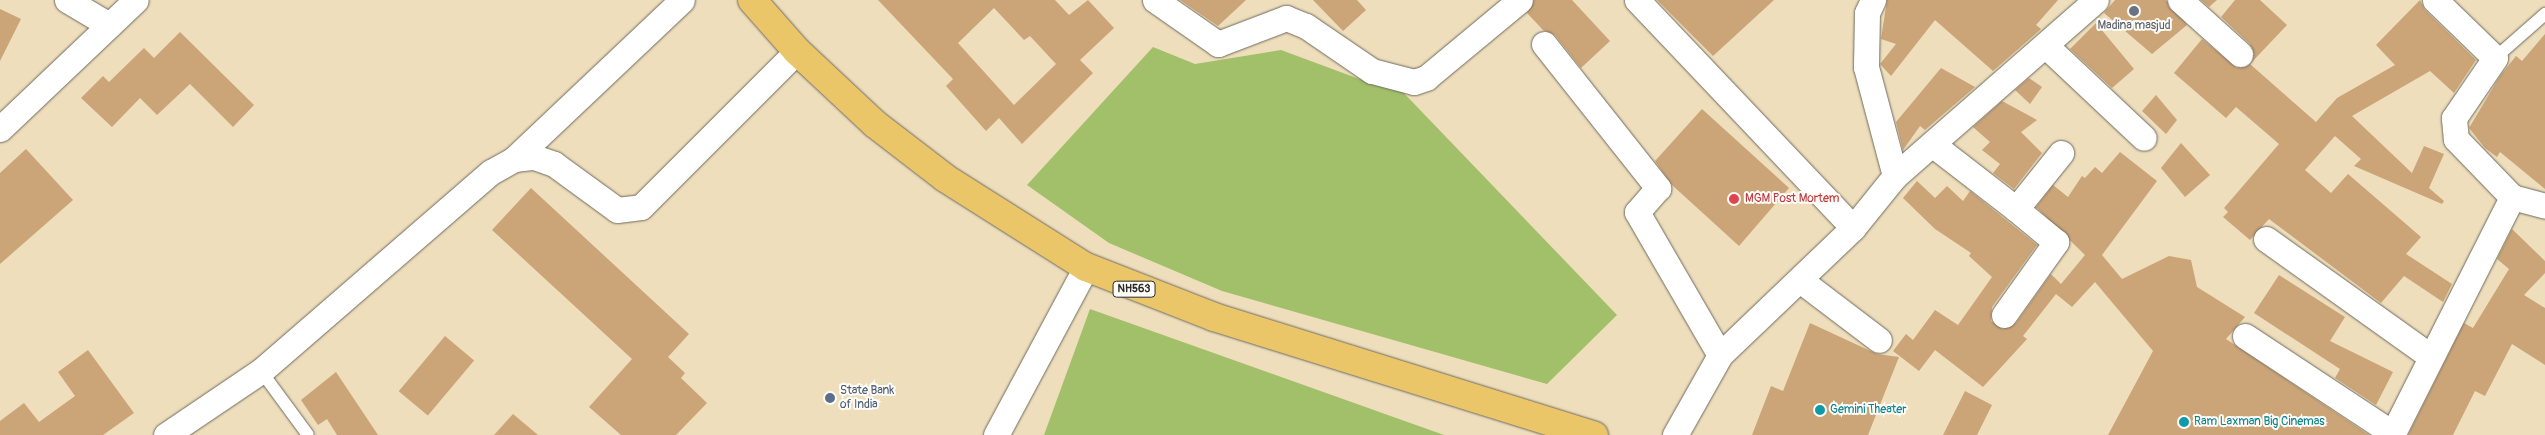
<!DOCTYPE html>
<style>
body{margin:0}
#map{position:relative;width:2545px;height:435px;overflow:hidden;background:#eedebc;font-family:Pangolin,sans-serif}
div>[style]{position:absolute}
.green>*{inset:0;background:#a1c069}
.building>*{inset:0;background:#cba477;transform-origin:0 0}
.roads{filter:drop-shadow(0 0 1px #6f6a5e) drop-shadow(0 0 1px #6f6a5e)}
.service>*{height:12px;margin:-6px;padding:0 6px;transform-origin:6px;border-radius:6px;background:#fff}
.minor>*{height:25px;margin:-12.5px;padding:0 12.5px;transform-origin:12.5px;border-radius:12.5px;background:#fff}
.trunk>*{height:28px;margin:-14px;padding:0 14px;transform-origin:14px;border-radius:14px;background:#eac669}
.dots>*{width:14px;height:14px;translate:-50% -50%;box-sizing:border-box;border:2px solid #fdfcf7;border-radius:50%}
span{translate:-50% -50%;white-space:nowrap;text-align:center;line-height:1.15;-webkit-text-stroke:4px #fdfcf7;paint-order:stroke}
.shield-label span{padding:1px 4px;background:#fdfcf7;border:1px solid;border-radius:4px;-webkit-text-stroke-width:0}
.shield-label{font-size:11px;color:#2b2b2b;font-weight:700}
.worship-label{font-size:12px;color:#5b616d}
.health-label{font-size:12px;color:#be3a42}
.left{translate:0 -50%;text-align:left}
.service-label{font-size:12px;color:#4e5e75}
.culture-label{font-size:12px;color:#0d838f}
</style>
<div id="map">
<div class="green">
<i style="clip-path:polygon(1153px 47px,1195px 64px,1281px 50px,1362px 80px,1398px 87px,1617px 315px,1547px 384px,1222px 291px,1109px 243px,1027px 185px)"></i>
<i style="clip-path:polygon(1090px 309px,1444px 435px,1044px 435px)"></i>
</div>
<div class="building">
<i style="clip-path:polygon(evenodd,878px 0,1055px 0,1069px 15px,1088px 0,1114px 28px,1080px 60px,1093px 73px,1022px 144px,999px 118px,986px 131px,946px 86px,953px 79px,878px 0,994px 8px,1024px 40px,1030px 36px,1056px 64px,1014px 105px,958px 43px,994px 8px)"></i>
<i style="clip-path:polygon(1180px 0,1246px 0,1218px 26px)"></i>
<i style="clip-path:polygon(1313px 0,1357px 0,1366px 10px,1343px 31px)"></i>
<i style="clip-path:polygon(1534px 0,1572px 0,1610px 41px,1581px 68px,1555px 35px,1543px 30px,1527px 13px)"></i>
<i style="clip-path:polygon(1657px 0,1774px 0,1713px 56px)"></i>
<i style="clip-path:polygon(1887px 0,2058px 0,2036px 25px,2041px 29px,1993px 71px,1935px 20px,1891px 76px,1880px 64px,1896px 44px,1881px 39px)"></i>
<i style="clip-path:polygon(2115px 0,2166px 0,2187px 25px,2152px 54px,2104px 13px)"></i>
<i style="clip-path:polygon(2201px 0,2217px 0,2209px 7px)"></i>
<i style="clip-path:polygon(2235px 0,2260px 0,2287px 25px,2250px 64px,2316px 122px,2337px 98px,2395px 65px,2376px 45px,2420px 0,2425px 10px,2476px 60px,2454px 93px,2430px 71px,2352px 116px,2412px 173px,2424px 146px,2444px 154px,2429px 188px,2444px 201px,2442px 204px,2354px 166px,2361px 159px,2335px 136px,2305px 170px,2331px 193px,2348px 174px,2421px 237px,2406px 254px,2452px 284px,2443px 302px,2404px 276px,2381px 303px,2269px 219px,2250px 240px,2223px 217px,2228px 212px,2224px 208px,2279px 144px,2236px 107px,2226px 118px,2174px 73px,2202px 39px,2237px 68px,2251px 63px,2250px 44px,2221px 17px)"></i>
<i style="clip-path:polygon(0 9px,21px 19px,0 61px)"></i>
<i style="clip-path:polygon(2096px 23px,2134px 69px,2112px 88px,2070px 49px)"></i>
<i style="clip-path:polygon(180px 32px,254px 105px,233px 127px,190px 84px,157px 115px,140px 98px,112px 127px,81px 98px,103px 76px,109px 82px,144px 48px,154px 58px)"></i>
<i style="clip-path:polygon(2545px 34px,2545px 189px,2500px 152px,2497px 157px,2485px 148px,2469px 128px,2500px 76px,2516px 56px,2522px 61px)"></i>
<i style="clip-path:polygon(1941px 68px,1975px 87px,1925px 130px,1920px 126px,1903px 150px,1896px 122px)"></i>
<i style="clip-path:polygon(2029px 78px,2042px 87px,2030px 104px,2015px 90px)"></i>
<i style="clip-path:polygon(2156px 95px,2177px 120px,2166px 134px,2142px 111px)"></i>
<i style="clip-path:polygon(2002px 101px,2037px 120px,2021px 132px,2042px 153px,2014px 189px,1993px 173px,2000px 164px,1982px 150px,1990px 142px,1973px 127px)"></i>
<i style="clip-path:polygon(1702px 109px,1789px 188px,1739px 246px,1672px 185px,1655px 161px)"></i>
<i style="clip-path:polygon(2181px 143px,2210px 175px,2185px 197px,2161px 168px)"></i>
<i style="clip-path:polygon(26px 149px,73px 200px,0 264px,0 173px)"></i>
<i style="clip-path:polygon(2120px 152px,2157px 181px,2102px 255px,2122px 279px,2169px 256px,2191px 260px,2197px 287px,2245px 317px,2226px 339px,2369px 435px,2108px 435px,2153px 351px,2095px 282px,2072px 307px,2056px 294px,2023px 336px,2027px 339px,1983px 387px,1935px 350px,1919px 371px,1893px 351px,1906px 334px,1913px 340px,1935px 310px,1958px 325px,1992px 277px,1969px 256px,1971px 253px,1935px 229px,1903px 198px,1917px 181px,1935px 198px,1947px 186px,1963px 201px,1970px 191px,2037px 245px,1992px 307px,1991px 321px,2003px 329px,2016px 323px,2051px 274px,2061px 284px,2085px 255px,2036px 207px,2053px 185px,2068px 197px,2082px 176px,2085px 178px,2095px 167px,2102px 173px)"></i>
<i style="clip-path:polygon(531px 188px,689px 334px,668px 357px,685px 373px,681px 378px,707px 403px,676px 435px,621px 435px,589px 407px,632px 359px,492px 230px)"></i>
<i style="clip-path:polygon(2512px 229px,2545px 261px,2545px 273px,2524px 295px,2545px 308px,2545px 365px,2512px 344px,2485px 396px,2475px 391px,2453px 435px,2408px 435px,2464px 323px,2473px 328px,2509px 269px,2497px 259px)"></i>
<i style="clip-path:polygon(2279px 275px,2345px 317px,2330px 341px,2393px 372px,2376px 405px,2335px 378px,2340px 369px,2254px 313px)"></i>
<i style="clip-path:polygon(1810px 323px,1877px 354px,1899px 357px,1868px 435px,1752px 435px,1771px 386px,1783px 391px)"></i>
<i style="left:445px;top:336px;width:38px;height:72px;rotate:40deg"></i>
<i style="clip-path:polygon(88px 350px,134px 413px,103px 435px,0 435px,0 421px,24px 403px,39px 422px,75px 396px,58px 372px)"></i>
<i style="clip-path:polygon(336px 372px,378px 435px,337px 435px,327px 419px,318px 425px,301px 400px)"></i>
<i style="clip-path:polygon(1965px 391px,1992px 405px,1977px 435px,1943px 435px)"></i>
<i style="clip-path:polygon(513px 414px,538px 435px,494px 435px)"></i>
</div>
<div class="roads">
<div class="service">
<i style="left:2495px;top:58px;width:67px;rotate:-41.3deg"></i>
<i style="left:261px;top:371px;width:79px;rotate:53.7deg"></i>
</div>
<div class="minor">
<i style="left:67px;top:0;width:49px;rotate:30.8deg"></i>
<i style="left:1155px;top:0;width:77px;rotate:34.9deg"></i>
<i style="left:1218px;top:44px;width:73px;rotate:-20.9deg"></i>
<i style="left:1286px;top:18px;width:22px;rotate:22deg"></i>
<i style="left:1306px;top:26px;width:80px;rotate:34.3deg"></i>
<i style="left:1372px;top:71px;width:43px;rotate:14.7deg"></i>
<i style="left:1414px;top:82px;width:13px;rotate:-18deg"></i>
<i style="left:1426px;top:78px;width:122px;rotate:-39.7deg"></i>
<i style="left:1637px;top:0;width:314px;rotate:46.5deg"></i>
<i style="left:1873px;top:0;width:14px;rotate:115deg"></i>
<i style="left:1867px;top:13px;width:54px;rotate:91.1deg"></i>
<i style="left:1866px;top:67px;width:113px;rotate:75.1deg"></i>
<i style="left:2180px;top:0;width:81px;rotate:42deg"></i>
<i style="left:2435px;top:0;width:83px;rotate:44deg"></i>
<i style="left:2495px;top:58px;width:73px;rotate:124.3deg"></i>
<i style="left:2454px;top:118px;width:21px;rotate:85deg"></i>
<i style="left:2456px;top:139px;width:81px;rotate:46deg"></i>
<i style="left:2512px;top:197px;width:34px;rotate:15deg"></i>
<i style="left:1544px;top:44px;width:184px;rotate:51.6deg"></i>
<i style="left:1658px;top:188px;width:32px;rotate:131deg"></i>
<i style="left:1637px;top:212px;width:165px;rotate:59.9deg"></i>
<i style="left:2046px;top:46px;width:134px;rotate:43.2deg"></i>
<i style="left:0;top:129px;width:187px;rotate:-43.5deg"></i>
<i style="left:1932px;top:144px;width:106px;rotate:37.7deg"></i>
<i style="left:2016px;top:209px;width:72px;rotate:-51.2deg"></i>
<i style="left:514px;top:159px;width:231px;rotate:-43.4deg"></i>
<i style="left:2266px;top:239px;width:201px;rotate:35.5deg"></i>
<i style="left:1800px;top:280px;width:99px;rotate:37.2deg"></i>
<i style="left:2004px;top:315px;width:90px;rotate:-54.5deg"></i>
<i style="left:2056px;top:242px;width:52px;rotate:-140.5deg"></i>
<i style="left:2245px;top:336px;width:176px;rotate:33.4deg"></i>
<i style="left:166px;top:435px;width:115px;rotate:-34deg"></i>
<i style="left:261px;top:371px;width:304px;rotate:-40.9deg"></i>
<i style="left:491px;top:172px;width:26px;rotate:-29deg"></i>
<i style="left:514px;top:159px;width:20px;rotate:-6deg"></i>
<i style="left:534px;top:157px;width:21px;rotate:19deg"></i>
<i style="left:554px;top:164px;width:78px;rotate:36.1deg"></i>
<i style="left:617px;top:210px;width:24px;rotate:-7deg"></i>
<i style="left:641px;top:207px;width:221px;rotate:-45deg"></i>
<i style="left:996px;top:435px;width:191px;rotate:-61.8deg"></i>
<i style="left:1675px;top:435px;width:92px;rotate:-60.6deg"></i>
<i style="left:1720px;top:355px;width:184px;rotate:-43.7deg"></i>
<i style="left:1853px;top:228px;width:67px;rotate:-51.1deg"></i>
<i style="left:1895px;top:176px;width:267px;rotate:-41.2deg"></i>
<i style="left:2392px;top:435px;width:267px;rotate:-63.2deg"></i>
</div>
<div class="trunk">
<i style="left:752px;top:0;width:68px;rotate:48.6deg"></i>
<i style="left:797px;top:51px;width:107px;rotate:43.1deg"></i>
<i style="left:875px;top:124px;width:88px;rotate:37.6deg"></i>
<i style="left:945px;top:178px;width:167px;rotate:32.3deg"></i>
<i style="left:1086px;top:267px;width:137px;rotate:21.3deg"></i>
<i style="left:1214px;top:317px;width:398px;rotate:17.3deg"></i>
</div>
</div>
<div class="dots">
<i style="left:2134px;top:11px;background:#6b7280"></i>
<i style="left:1734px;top:199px;background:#e0444e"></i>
<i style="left:830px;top:398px;background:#5c6f8a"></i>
<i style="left:1820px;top:410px;background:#0f9aa8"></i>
<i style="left:2184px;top:422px;background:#0f9aa8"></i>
</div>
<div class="shield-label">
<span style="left:1134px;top:289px">NH563</span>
</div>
<div class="worship-label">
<span style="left:2134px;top:26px">Madina masjud</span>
</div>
<div class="health-label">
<span class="left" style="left:1745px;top:199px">MGM Post Mortem</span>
</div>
<div class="service-label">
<span class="left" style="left:840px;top:398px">State Bank<br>of India</span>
</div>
<div class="culture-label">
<span class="left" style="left:1830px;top:410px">Gemini Theater</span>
<span class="left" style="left:2194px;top:422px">Ram Laxman Big Cinemas</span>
</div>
</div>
